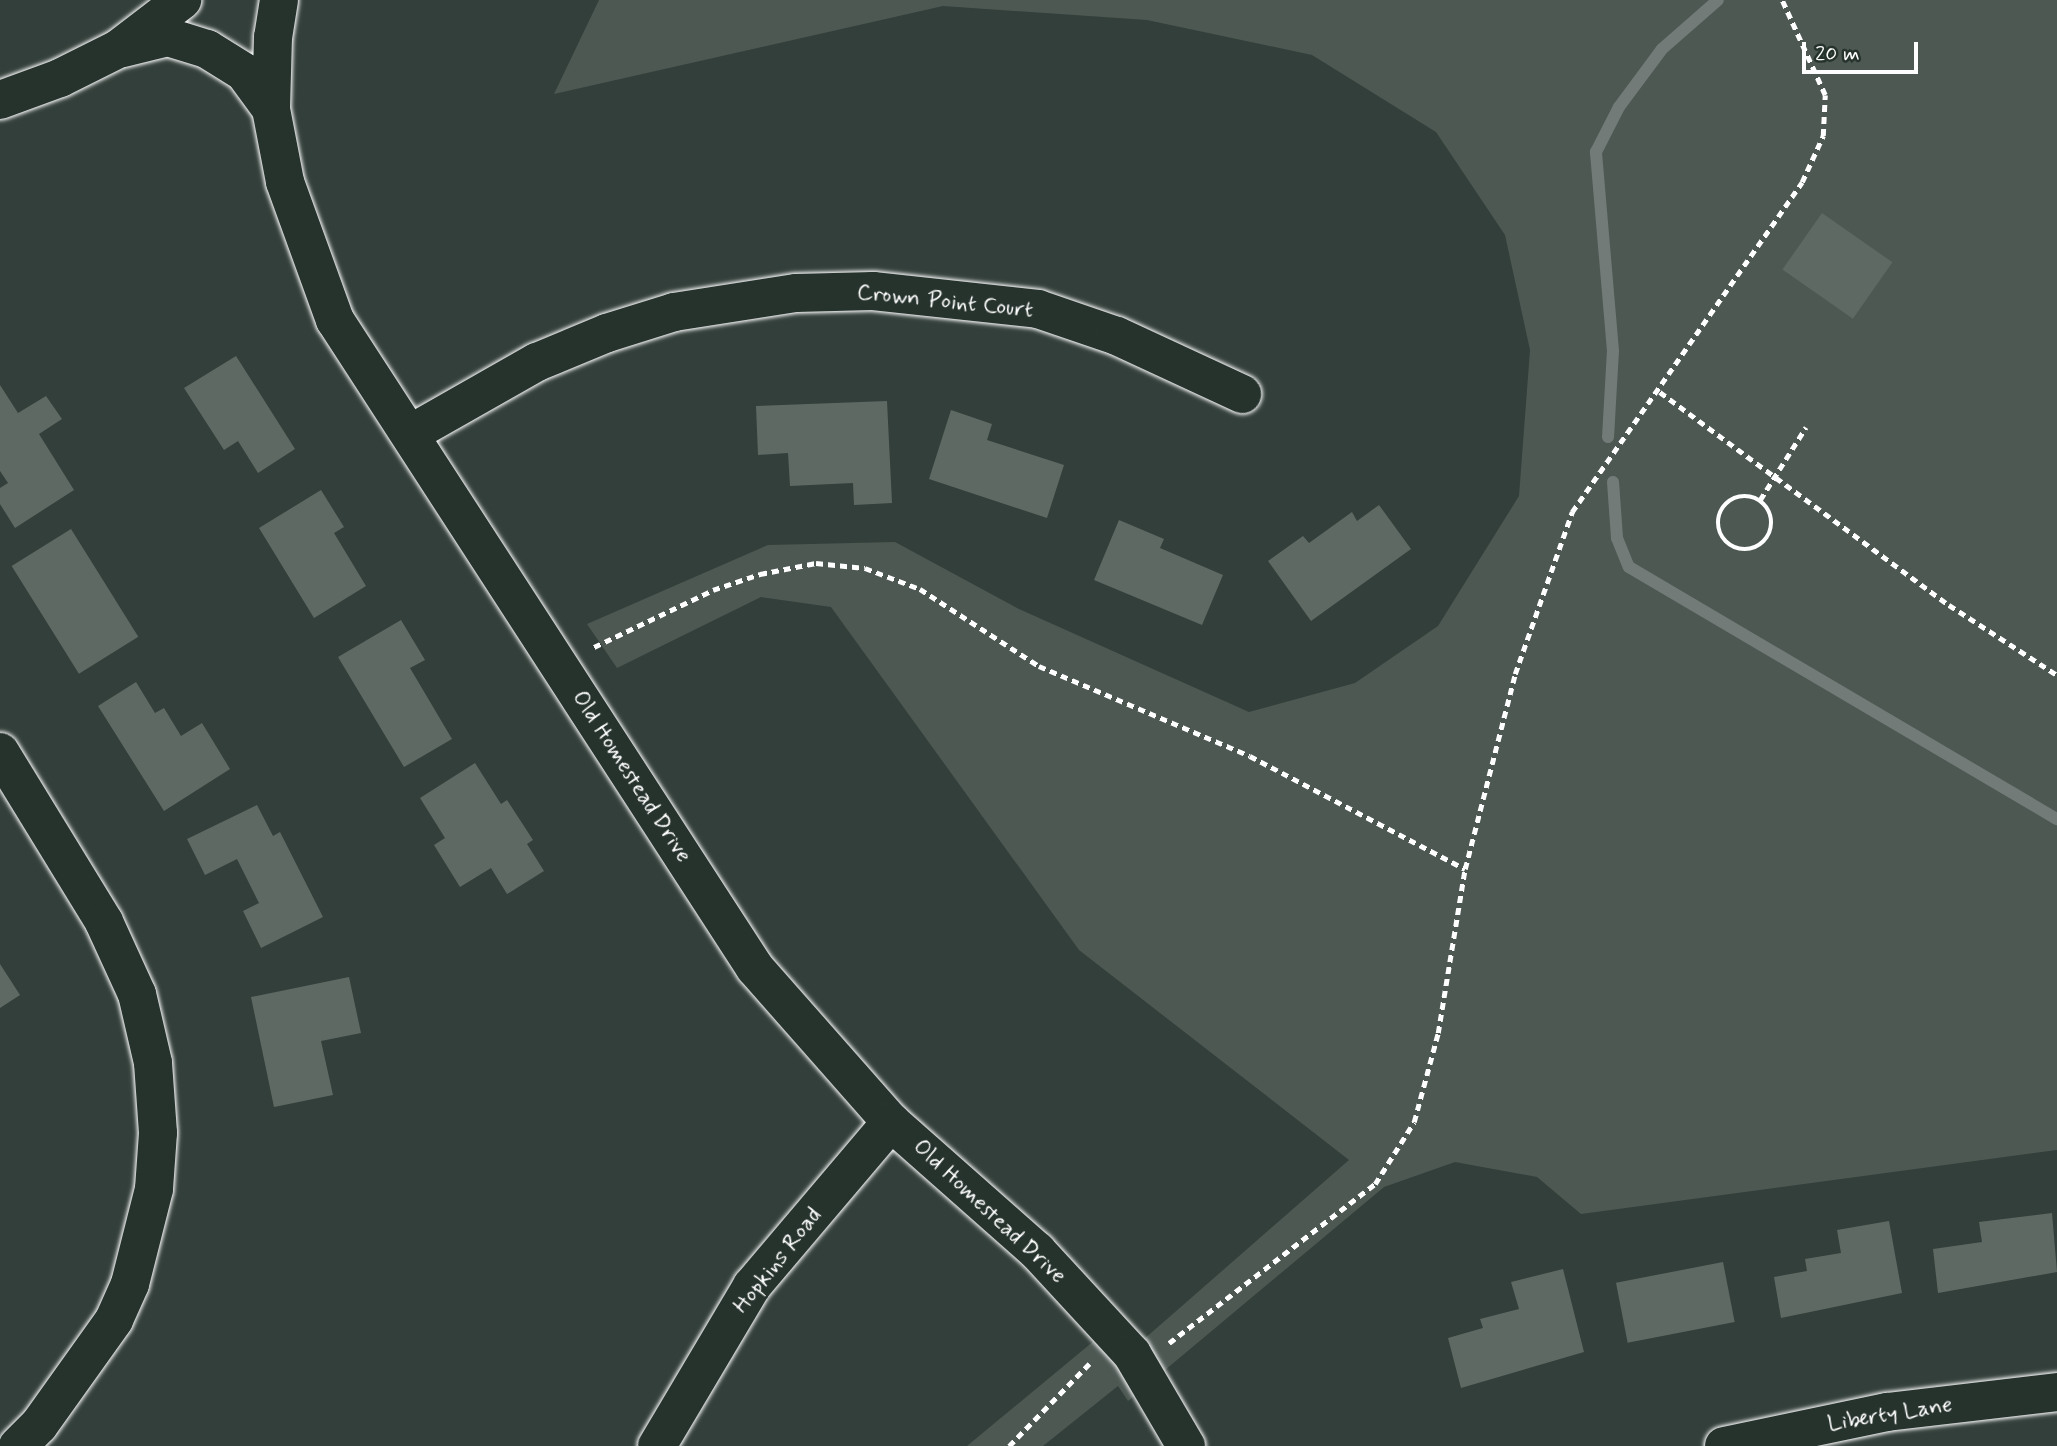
<!DOCTYPE html>
<style>
body{margin:0}
#map{position:relative;width:2057px;height:1446px;overflow:hidden;background:#333f3a;font-family:Mynerve,sans-serif}
div>[style]{position:absolute}
.green>*{inset:0;background:#4d5853}
.stream>*{height:12px;margin:-6px;padding:0 6px;transform-origin:6px;border-radius:6px;background:#737b78}
.building>*{inset:0;background:#5f6964;transform-origin:0 0}
.path>*{height:4.5px;margin-top:-2.25px;transform-origin:0;background:repeating-linear-gradient(90deg,#fff 0 7px,transparent 0 12px)}
.path>.ring{margin:-2.25px;padding:0;box-sizing:content-box;background:none;border:4.5px solid #fff;border-radius:50%}
.roads{filter:drop-shadow(0 0 2px #fff) drop-shadow(0 0 2px #fff)}
.minor>*{height:38px;margin:-19px;padding:0 19px;transform-origin:19px;border-radius:19px;background:#26332d}
span{translate:-50% -50%;white-space:nowrap;text-align:center;line-height:1.15;-webkit-text-stroke:5px #26332d;paint-order:stroke}
.street-label{font-size:23px;color:#fff}
.scale{position:absolute;left:1802px;top:42px;width:116px;height:32px;box-sizing:border-box;border:4px solid #fff;border-top:0;padding-left:9px;font-size:21px;line-height:24px;white-space:nowrap;color:#fff;-webkit-text-stroke:5px #26332d;paint-order:stroke}
</style>
<div id="map">
<div class="green">
<i style="clip-path:polygon(599px 0,2057px 0,2057px 1150px,1581px 1214px,1537px 1177px,1455px 1162px,1384px 1187px,1128px 1401px,1118px 1386px,1043px 1446px,967px 1446px,1124px 1316px,1143px 1340px,1349px 1160px,1079px 950px,831px 607px,761px 597px,617px 668px,587px 624px,768px 545px,895px 542px,1019px 609px,1249px 712px,1355px 683px,1438px 626px,1519px 496px,1530px 350px,1505px 235px,1436px 132px,1312px 55px,1147px 20px,943px 6px,554px 94px)"></i>
</div>
<div class="stream">
<i style="left:1608px;top:437px;width:86px;rotate:-86.7deg"></i>
<i style="left:1613px;top:351px;width:200px;rotate:-94.9deg"></i>
<i style="left:1596px;top:152px;width:51px;rotate:-62.9deg"></i>
<i style="left:1619px;top:107px;width:72px;rotate:-53.4deg"></i>
<i style="left:1662px;top:49px;width:74px;rotate:-41.2deg"></i>
<i style="left:1613px;top:482px;width:56px;rotate:85.9deg"></i>
<i style="left:1617px;top:538px;width:31px;rotate:68deg"></i>
<i style="left:1629px;top:567px;width:497px;rotate:30.5deg"></i>
</div>
<div class="building">
<i style="left:1822px;top:213px;width:86px;height:69px;rotate:35deg"></i>
<i style="clip-path:polygon(236px 356px,295px 449px,258px 473px,238px 441px,224px 450px,184px 388px)"></i>
<i style="clip-path:polygon(0 385px,18px 413px,46px 396px,62px 419px,39px 434px,74px 490px,15px 528px,0 504px,0 488px,8px 483px,0 471px)"></i>
<i style="clip-path:polygon(887px 401px,892px 503px,854px 505px,853px 483px,790px 486px,788px 453px,758px 455px,756px 406px)"></i>
<i style="clip-path:polygon(951px 410px,992px 424px,987px 440px,1064px 465px,1047px 518px,929px 479px)"></i>
<i style="clip-path:polygon(321px 490px,344px 527px,334px 533px,366px 586px,314px 618px,259px 528px)"></i>
<i style="clip-path:polygon(1379px 505px,1411px 549px,1311px 621px,1268px 561px,1303px 536px,1309px 543px,1352px 512px,1357px 521px)"></i>
<i style="clip-path:polygon(1119px 520px,1164px 539px,1160px 548px,1223px 575px,1202px 625px,1094px 580px)"></i>
<i style="left:71px;top:529px;width:127px;height:70px;rotate:58deg"></i>
<i style="clip-path:polygon(401px 620px,425px 660px,410px 668px,452px 739px,404px 767px,338px 657px)"></i>
<i style="clip-path:polygon(136px 682px,155px 713px,164px 708px,181px 736px,202px 723px,230px 769px,164px 811px,98px 706px)"></i>
<i style="clip-path:polygon(475px 763px,501px 804px,507px 800px,533px 840px,527px 844px,544px 871px,507px 894px,491px 868px,460px 887px,434px 845px,445px 838px,420px 798px)"></i>
<i style="clip-path:polygon(257px 805px,273px 836px,280px 832px,323px 917px,261px 948px,243px 911px,259px 903px,237px 859px,205px 875px,187px 839px)"></i>
<i style="clip-path:polygon(0 964px,20px 995px,0 1008px)"></i>
<i style="clip-path:polygon(349px 977px,361px 1033px,321px 1041px,333px 1095px,274px 1107px,251px 997px)"></i>
<i style="clip-path:polygon(2052px 1213px,2057px 1272px,1938px 1293px,1933px 1249px,1982px 1242px,1979px 1222px)"></i>
<i style="clip-path:polygon(1889px 1221px,1902px 1293px,1781px 1318px,1774px 1277px,1807px 1271px,1805px 1259px,1841px 1253px,1837px 1230px)"></i>
<i style="left:1723px;top:1262px;width:61px;height:109px;rotate:79deg"></i>
<i style="clip-path:polygon(1563px 1269px,1584px 1352px,1461px 1388px,1448px 1338px,1483px 1328px,1480px 1319px,1519px 1309px,1511px 1282px)"></i>
</div>
<div class="path">
<i style="left:1660px;top:392px;width:359px;rotate:36.4deg"></i>
<i style="left:1949px;top:605px;width:129px;rotate:32.9deg"></i>
<i class="ring" style="left:1718px;top:496px;width:49.5px;height:49.5px"></i>
<i style="left:1760px;top:500px;width:86px;rotate:-57.8deg"></i>
<i style="left:594px;top:647px;width:132px;rotate:-25.6deg"></i>
<i style="left:713px;top:590px;width:50px;rotate:-18.8deg"></i>
<i style="left:760px;top:574px;width:57px;rotate:-11.1deg"></i>
<i style="left:816px;top:563px;width:49px;rotate:5.8deg"></i>
<i style="left:865px;top:568px;width:59px;rotate:20.9deg"></i>
<i style="left:920px;top:589px;width:142px;rotate:32.9deg"></i>
<i style="left:1039px;top:666px;width:229px;rotate:23.1deg"></i>
<i style="left:1250px;top:756px;width:243px;rotate:27.7deg"></i>
<i style="left:1169px;top:1343px;width:260px;rotate:-37.7deg"></i>
<i style="left:1375px;top:1184px;width:73px;rotate:-57.8deg"></i>
<i style="left:1414px;top:1122px;width:92px;rotate:-74.9deg"></i>
<i style="left:1438px;top:1033px;width:166px;rotate:-80.7deg"></i>
<i style="left:1465px;top:869px;width:201px;rotate:-75.6deg"></i>
<i style="left:1515px;top:674px;width:172px;rotate:-70.6deg"></i>
<i style="left:1572px;top:512px;width:402px;rotate:-55.1deg"></i>
<i style="left:1802px;top:182px;width:51px;rotate:-65.5deg"></i>
<i style="left:1823px;top:136px;width:41px;rotate:-87.2deg"></i>
<i style="left:1825px;top:95px;width:104px;rotate:-114.4deg"></i>
<i style="left:1009px;top:1446px;width:115px;rotate:-45.7deg"></i>
</div>
<div class="roads">
<div class="minor">
<i style="left:279px;top:0;width:37px;rotate:99deg"></i>
<i style="left:273px;top:37px;width:72px;rotate:91.6deg"></i>
<i style="left:271px;top:109px;width:74px;rotate:79.1deg"></i>
<i style="left:285px;top:182px;width:147px;rotate:70.1deg"></i>
<i style="left:335px;top:320px;width:772px;rotate:57.05deg"></i>
<i style="left:755px;top:968px;width:205px;rotate:48.6deg"></i>
<i style="left:891px;top:1122px;width:195px;rotate:41.5deg"></i>
<i style="left:1037px;top:1251px;width:140px;rotate:47.3deg"></i>
<i style="left:1132px;top:1354px;width:107px;rotate:59.6deg"></i>
<i style="left:123px;top:48px;width:46px;rotate:-13.7deg"></i>
<i style="left:168px;top:37px;width:41px;rotate:17.1deg"></i>
<i style="left:207px;top:49px;width:44px;rotate:31.9deg"></i>
<i style="left:244px;top:72px;width:46px;rotate:53.9deg"></i>
<i style="left:0;top:100px;width:64px;rotate:-20.1deg"></i>
<i style="left:60px;top:78px;width:65px;rotate:-26.6deg"></i>
<i style="left:118px;top:49px;width:81px;rotate:-37.4deg"></i>
<i style="left:410px;top:434px;width:146px;rotate:-29.6deg"></i>
<i style="left:537px;top:362px;width:76px;rotate:-22.5deg"></i>
<i style="left:607px;top:333px;width:70px;rotate:-17.4deg"></i>
<i style="left:674px;top:312px;width:123px;rotate:-8.9deg"></i>
<i style="left:796px;top:293px;width:77px;rotate:-1.5deg"></i>
<i style="left:873px;top:291px;width:166px;rotate:6.2deg"></i>
<i style="left:1038px;top:309px;width:83px;rotate:18.9deg"></i>
<i style="left:1117px;top:336px;width:138px;rotate:24.9deg"></i>
<i style="left:0;top:752px;width:199px;rotate:58.5deg"></i>
<i style="left:104px;top:922px;width:79px;rotate:65.4deg"></i>
<i style="left:137px;top:994px;width:71px;rotate:76.9deg"></i>
<i style="left:153px;top:1063px;width:70px;rotate:85.9deg"></i>
<i style="left:158px;top:1133px;width:56px;rotate:94.1deg"></i>
<i style="left:154px;top:1189px;width:98px;rotate:104.2deg"></i>
<i style="left:130px;top:1284px;width:39px;rotate:114deg"></i>
<i style="left:114px;top:1320px;width:129px;rotate:125.5deg"></i>
<i style="left:39px;top:1425px;width:30px;rotate:135deg"></i>
<i style="left:657px;top:1446px;width:186px;rotate:-59.3deg"></i>
<i style="left:752px;top:1286px;width:215px;rotate:-49.7deg"></i>
<i style="left:1724px;top:1446px;width:167px;rotate:-11.8deg"></i>
<i style="left:1887px;top:1412px;width:171px;rotate:-6.7deg"></i>
</div>
</div>
<div class="street-label">
<span style="left:945px;top:302px;rotate:6deg">Crown Point Court</span>
<span style="left:631px;top:777px;rotate:57deg">Old Homestead Drive</span>
<span style="left:989px;top:1212px;rotate:43deg">Old Homestead Drive</span>
<span style="left:778px;top:1261px;rotate:-52deg">Hopkins Road</span>
<span style="left:1890px;top:1415px;rotate:-9deg">Liberty Lane</span>
</div>
<div class="scale">20 m</div>
</div>
